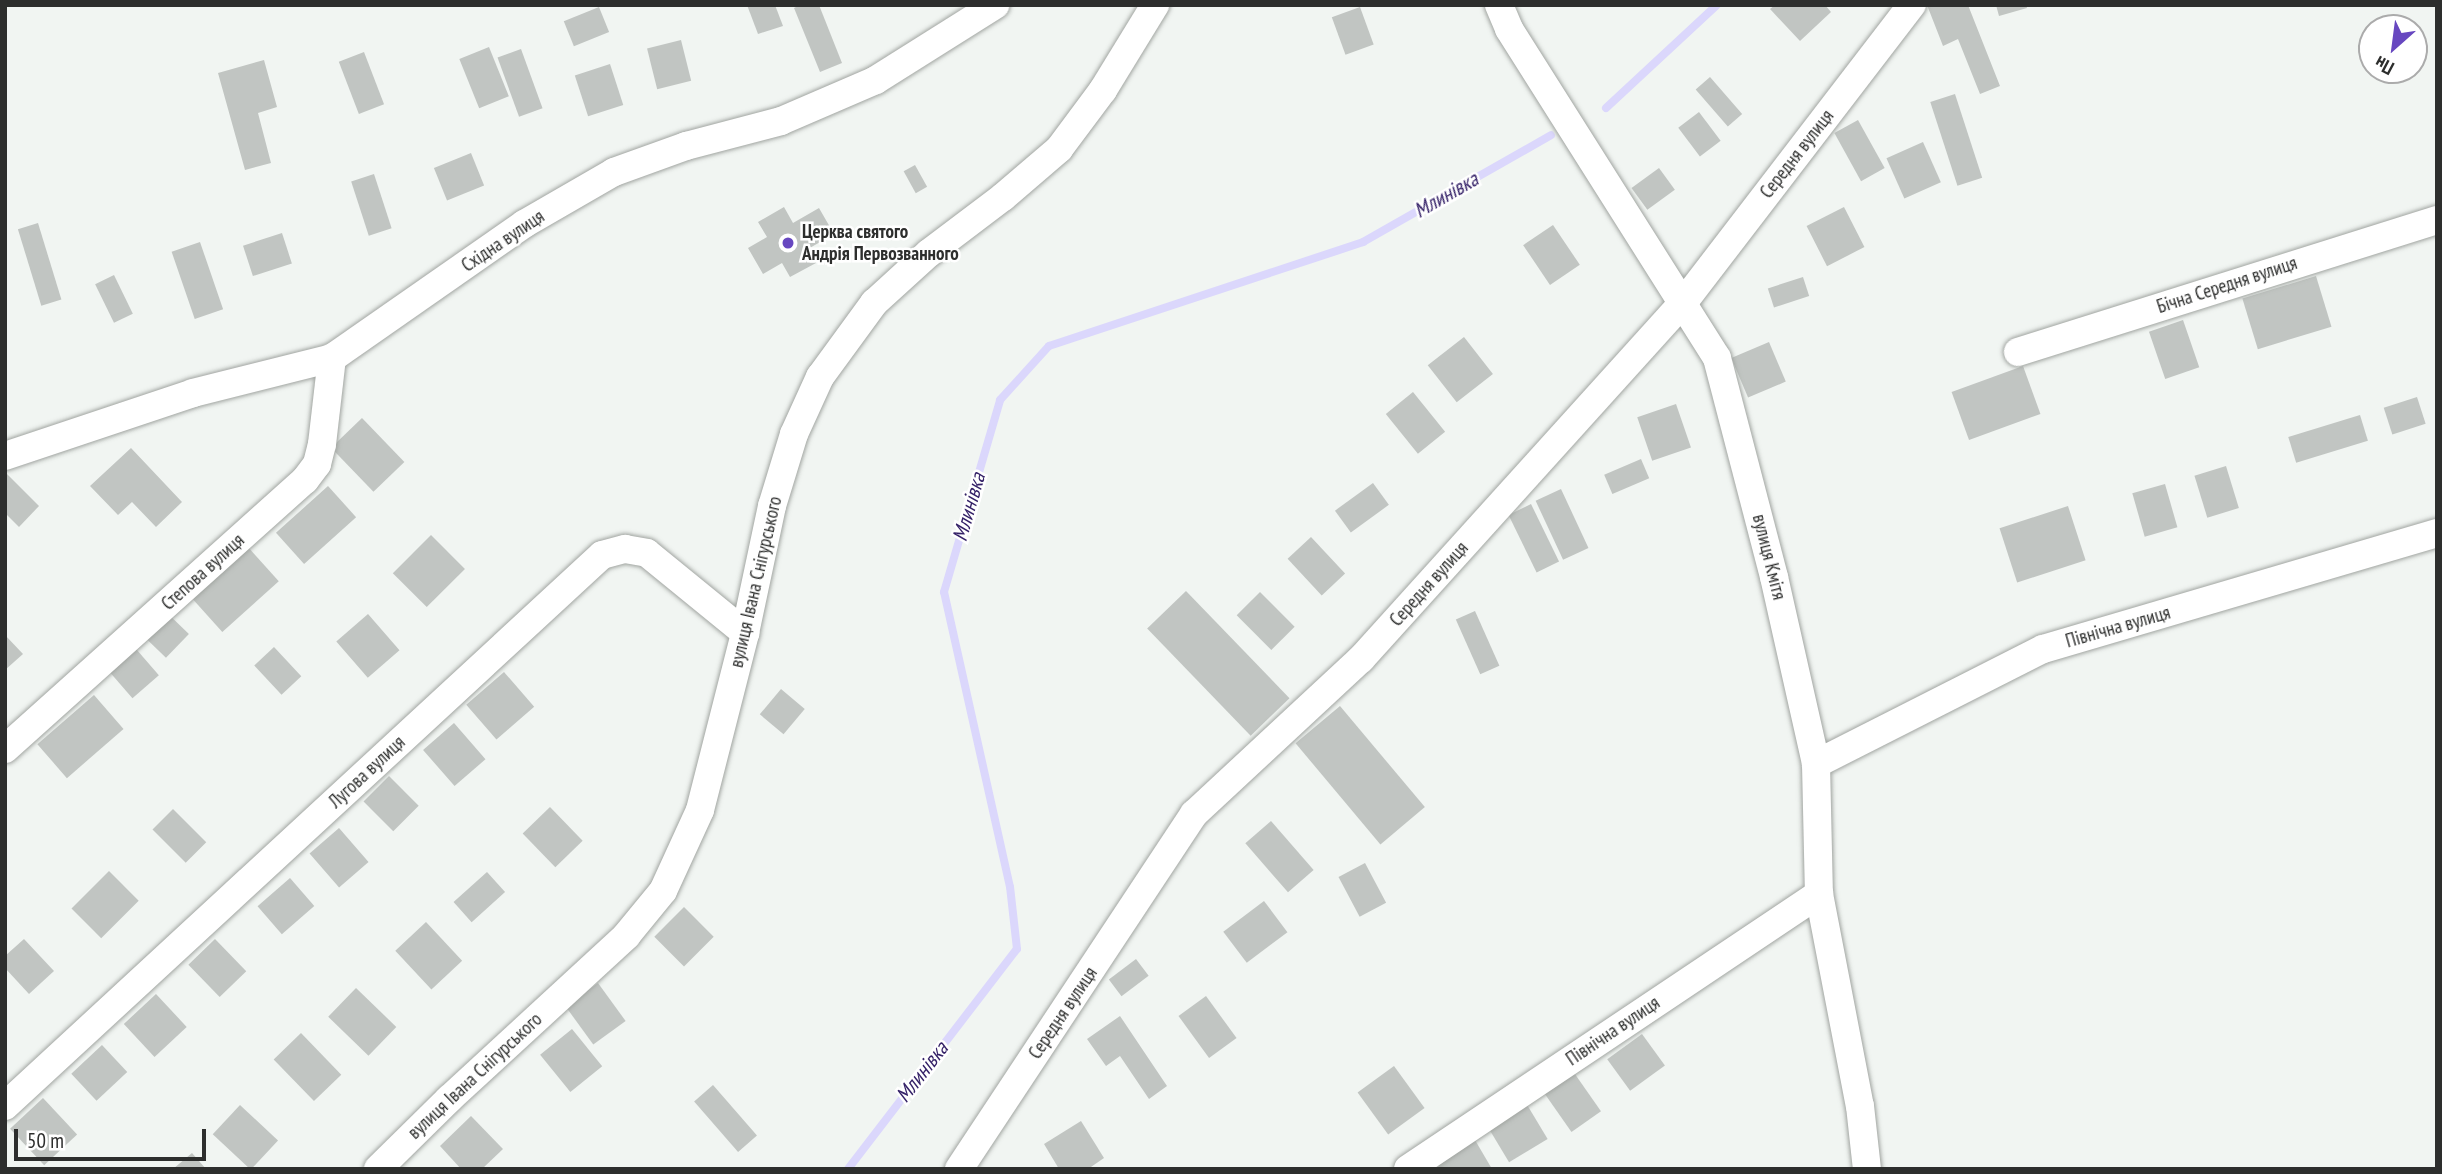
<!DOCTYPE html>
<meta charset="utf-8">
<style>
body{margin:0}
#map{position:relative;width:2442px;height:1174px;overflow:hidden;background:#f1f5f2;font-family:"PT Sans Narrow",sans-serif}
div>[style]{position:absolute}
.stream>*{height:8px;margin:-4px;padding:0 4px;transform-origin:4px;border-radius:4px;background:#dbd7fc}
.building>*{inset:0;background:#c1c5c2;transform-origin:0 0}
.roads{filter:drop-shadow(0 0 2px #a1a5a1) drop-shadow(0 0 2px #a1a5a1)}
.minor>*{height:28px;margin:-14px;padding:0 14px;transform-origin:14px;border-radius:14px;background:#fff}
.dots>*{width:19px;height:19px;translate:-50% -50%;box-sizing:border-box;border:4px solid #fff;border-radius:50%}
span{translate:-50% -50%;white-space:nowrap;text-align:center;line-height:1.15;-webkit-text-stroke:5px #fff;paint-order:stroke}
.street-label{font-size:19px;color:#2d2e2d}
.poi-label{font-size:19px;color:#2d2e2d;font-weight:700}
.left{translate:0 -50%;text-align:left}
.water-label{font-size:21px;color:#352268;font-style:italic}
.frame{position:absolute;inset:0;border:7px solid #2d2e2d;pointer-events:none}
.north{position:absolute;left:2358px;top:14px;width:70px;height:70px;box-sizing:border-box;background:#fff;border:2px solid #ababab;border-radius:50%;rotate:208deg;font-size:19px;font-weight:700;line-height:28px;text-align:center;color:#2d2e2d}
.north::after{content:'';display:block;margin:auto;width:24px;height:32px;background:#6747c0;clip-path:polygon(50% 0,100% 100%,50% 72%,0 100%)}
.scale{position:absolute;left:14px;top:1129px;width:192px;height:32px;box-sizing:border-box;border:4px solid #2d2e2d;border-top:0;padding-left:9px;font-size:21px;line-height:24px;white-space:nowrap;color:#2d2e2d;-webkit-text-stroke:5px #fff;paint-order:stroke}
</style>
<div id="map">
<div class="stream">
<i style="left:1606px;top:108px;width:151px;rotate:-42.9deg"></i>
<i style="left:848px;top:1169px;width:277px;rotate:-52.5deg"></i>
<i style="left:1017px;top:949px;width:62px;rotate:-96.4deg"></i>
<i style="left:1010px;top:887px;width:302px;rotate:-102.6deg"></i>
<i style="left:944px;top:592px;width:200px;rotate:-73.7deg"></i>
<i style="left:1000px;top:400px;width:73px;rotate:-47.8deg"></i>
<i style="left:1049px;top:346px;width:331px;rotate:-18.3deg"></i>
<i style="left:1363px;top:242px;width:216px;rotate:-29.6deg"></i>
</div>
<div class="building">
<i style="clip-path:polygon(747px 5px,775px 5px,783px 26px,758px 34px)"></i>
<i style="clip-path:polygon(800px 5px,819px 5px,842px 63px,820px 72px,794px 8px)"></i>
<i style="clip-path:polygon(1775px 5px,1825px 5px,1831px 12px,1800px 41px,1770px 9px)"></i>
<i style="clip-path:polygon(1927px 5px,1968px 5px,2000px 86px,1980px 94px,1958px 39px,1943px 46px)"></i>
<i style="clip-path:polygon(1996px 5px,2026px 5px,2027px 8px,1999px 16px)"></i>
<i style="left:599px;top:7px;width:27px;height:38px;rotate:68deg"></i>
<i style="left:1360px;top:7px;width:40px;height:30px;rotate:70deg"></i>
<i style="left:681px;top:40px;width:42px;height:35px;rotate:76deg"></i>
<i style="left:489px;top:47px;width:53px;height:32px;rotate:68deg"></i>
<i style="left:521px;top:49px;width:63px;height:25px;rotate:70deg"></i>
<i style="left:364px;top:52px;width:56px;height:27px;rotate:69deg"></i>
<i style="clip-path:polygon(264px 60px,277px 107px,258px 113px,271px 163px,245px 170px,218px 73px)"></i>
<i style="left:610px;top:64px;width:43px;height:37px;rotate:72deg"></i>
<i style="left:1710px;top:77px;width:49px;height:19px;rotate:49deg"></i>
<i style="left:1955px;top:94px;width:88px;height:26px;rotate:72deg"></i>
<i style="left:1699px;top:112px;width:36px;height:26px;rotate:53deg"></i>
<i style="left:1858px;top:120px;width:55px;height:27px;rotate:61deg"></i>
<i style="left:1923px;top:142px;width:44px;height:40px;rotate:66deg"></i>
<i style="left:471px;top:153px;width:35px;height:40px;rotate:68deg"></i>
<i style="left:915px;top:165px;width:25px;height:13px;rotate:61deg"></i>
<i style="left:1659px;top:168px;width:27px;height:34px;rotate:54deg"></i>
<i style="left:374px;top:174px;width:57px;height:24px;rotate:72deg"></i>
<i style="clip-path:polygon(784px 207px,793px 223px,819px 208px,834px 234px,808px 249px,816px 263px,790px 277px,782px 263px,763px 274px,748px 248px,767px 237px,758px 222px)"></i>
<i style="left:1844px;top:207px;width:45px;height:42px;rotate:63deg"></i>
<i style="left:38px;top:223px;width:80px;height:21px;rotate:73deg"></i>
<i style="left:1553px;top:225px;width:48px;height:36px;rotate:56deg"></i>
<i style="left:282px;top:233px;width:32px;height:41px;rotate:72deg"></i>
<i style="left:200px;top:242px;width:71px;height:30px;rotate:71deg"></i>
<i style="left:114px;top:275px;width:43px;height:21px;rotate:64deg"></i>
<i style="left:2316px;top:276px;width:53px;height:77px;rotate:73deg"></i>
<i style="left:1803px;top:277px;width:20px;height:37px;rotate:72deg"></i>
<i style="left:2183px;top:320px;width:50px;height:36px;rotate:71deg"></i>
<i style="left:1464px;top:337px;width:47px;height:46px;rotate:52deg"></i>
<i style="left:1769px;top:342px;width:43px;height:41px;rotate:67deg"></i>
<i style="left:2023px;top:366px;width:51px;height:76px;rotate:70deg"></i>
<i style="left:1413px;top:392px;width:51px;height:35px;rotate:51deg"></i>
<i style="left:2417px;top:397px;width:28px;height:35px;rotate:72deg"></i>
<i style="left:1676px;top:404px;width:46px;height:41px;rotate:71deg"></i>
<i style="left:2360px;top:415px;width:27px;height:75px;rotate:73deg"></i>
<i style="left:362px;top:418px;width:61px;height:43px;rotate:46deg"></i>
<i style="clip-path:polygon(131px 448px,182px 502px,156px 527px,132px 502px,118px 515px,90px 486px)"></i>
<i style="left:1641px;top:459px;width:21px;height:40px;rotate:67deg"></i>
<i style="left:2226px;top:466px;width:44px;height:33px;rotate:73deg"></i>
<i style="clip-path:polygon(5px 472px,39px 506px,19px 527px,5px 513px)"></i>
<i style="left:1373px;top:483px;width:27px;height:47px;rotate:54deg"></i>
<i style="left:2165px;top:484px;width:45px;height:34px;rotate:74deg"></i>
<i style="left:328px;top:486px;width:42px;height:70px;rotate:48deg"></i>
<i style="left:1561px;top:489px;width:65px;height:28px;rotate:65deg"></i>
<i style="left:1531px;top:504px;width:64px;height:25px;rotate:64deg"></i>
<i style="left:2068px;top:506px;width:57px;height:72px;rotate:72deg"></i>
<i style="left:431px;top:535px;width:48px;height:54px;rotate:45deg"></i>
<i style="left:1311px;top:537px;width:50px;height:32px;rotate:47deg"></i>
<i style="left:248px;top:547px;width:46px;height:76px;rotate:48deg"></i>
<i style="left:1186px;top:591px;width:149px;height:54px;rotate:46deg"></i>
<i style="left:1260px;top:592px;width:49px;height:33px;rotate:45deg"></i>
<i style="left:163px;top:609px;width:36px;height:33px;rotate:44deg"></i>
<i style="left:1475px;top:611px;width:60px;height:21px;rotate:66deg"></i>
<i style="left:368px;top:614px;width:48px;height:42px;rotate:49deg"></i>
<i style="clip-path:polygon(5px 635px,23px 654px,5px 670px)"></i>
<i style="left:130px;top:642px;width:44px;height:35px;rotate:49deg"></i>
<i style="left:274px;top:647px;width:40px;height:27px;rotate:47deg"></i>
<i style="left:504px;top:672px;width:46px;height:50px;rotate:49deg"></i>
<i style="left:781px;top:689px;width:31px;height:33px;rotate:40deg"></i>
<i style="left:94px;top:695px;width:45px;height:75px;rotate:49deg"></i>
<i style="left:1340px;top:706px;width:132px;height:58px;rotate:50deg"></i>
<i style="left:454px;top:723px;width:48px;height:41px;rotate:49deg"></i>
<i style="left:389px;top:776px;width:42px;height:36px;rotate:45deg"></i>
<i style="left:550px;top:807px;width:47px;height:38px;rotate:46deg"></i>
<i style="left:173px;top:809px;width:47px;height:29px;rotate:45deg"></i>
<i style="left:1271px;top:821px;width:65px;height:34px;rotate:49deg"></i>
<i style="left:339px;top:828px;width:45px;height:39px;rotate:49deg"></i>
<i style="left:1365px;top:863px;width:45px;height:30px;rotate:62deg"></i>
<i style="left:109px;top:871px;width:42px;height:53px;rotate:45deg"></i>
<i style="left:487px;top:872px;width:27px;height:45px;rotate:48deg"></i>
<i style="left:290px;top:878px;width:37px;height:43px;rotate:49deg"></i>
<i style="left:1264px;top:901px;width:39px;height:51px;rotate:53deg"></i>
<i style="left:684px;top:907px;width:42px;height:42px;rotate:45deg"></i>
<i style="left:426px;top:922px;width:53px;height:42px;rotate:47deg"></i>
<i style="clip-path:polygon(24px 939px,54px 971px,29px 994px,5px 968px,5px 956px)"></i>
<i style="left:215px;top:939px;width:45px;height:37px;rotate:46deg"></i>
<i style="left:1136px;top:959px;width:21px;height:34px;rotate:53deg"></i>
<i style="left:598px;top:983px;width:47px;height:40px;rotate:54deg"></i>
<i style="left:356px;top:988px;width:56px;height:40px;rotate:44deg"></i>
<i style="left:156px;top:994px;width:45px;height:44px;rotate:47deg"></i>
<i style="left:1206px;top:996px;width:52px;height:34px;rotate:54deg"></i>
<i style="clip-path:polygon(1120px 1016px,1167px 1086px,1149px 1099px,1120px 1056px,1106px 1066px,1087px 1039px)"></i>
<i style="left:572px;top:1029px;width:48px;height:41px;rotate:51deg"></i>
<i style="left:301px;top:1033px;width:58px;height:38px;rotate:46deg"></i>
<i style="left:1642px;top:1034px;width:39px;height:43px;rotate:54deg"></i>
<i style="left:102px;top:1045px;width:37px;height:42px;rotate:47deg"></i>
<i style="left:1394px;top:1066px;width:52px;height:45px;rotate:54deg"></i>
<i style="left:1570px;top:1067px;width:54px;height:36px;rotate:55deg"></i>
<i style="left:713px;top:1085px;width:67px;height:25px;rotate:49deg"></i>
<i style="left:43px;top:1098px;width:50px;height:45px;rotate:47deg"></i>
<i style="left:1526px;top:1103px;width:42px;height:45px;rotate:59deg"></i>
<i style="left:240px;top:1105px;width:52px;height:40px;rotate:43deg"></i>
<i style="clip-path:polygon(471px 1116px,503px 1149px,482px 1169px,461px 1169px,440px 1146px)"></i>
<i style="clip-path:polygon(1081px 1121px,1104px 1158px,1088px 1169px,1059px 1169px,1044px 1144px)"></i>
<i style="clip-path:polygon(1475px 1140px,1492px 1169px,1440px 1169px,1436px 1163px)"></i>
<i style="clip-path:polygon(192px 1153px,206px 1169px,173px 1169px)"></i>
</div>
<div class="roads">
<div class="minor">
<i style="left:1499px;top:5px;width:26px;rotate:67deg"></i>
<i style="left:1509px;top:29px;width:389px;rotate:57.7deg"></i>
<i style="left:1717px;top:358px;width:226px;rotate:75.4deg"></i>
<i style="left:1774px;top:577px;width:192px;rotate:77.3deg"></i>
<i style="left:1816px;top:764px;width:130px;rotate:88.7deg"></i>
<i style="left:1819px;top:894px;width:216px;rotate:79.1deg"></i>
<i style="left:1860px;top:1106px;width:63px;rotate:83.7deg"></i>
<i style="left:2018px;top:352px;width:439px;rotate:-17.5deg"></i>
<i style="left:5px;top:456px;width:198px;rotate:-18.5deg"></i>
<i style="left:193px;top:393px;width:143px;rotate:-14.1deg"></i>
<i style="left:332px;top:358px;width:234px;rotate:-34.9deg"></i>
<i style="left:524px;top:224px;width:104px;rotate:-30deg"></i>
<i style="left:614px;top:172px;width:77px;rotate:-19.9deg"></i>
<i style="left:686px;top:146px;width:98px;rotate:-14.7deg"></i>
<i style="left:781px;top:121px;width:103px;rotate:-23.3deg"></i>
<i style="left:876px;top:80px;width:141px;rotate:-32.2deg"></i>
<i style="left:5px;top:749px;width:403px;rotate:-41.9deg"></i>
<i style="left:305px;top:480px;width:20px;rotate:-53deg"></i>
<i style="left:317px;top:464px;width:21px;rotate:-76deg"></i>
<i style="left:322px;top:444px;width:87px;rotate:-83.4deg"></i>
<i style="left:1816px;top:764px;width:254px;rotate:-26.9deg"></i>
<i style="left:2043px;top:649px;width:411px;rotate:-16.4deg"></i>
<i style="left:5px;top:1106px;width:812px;rotate:-42.71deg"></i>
<i style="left:602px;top:555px;width:24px;rotate:-15deg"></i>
<i style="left:625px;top:549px;width:22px;rotate:10deg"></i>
<i style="left:647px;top:553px;width:127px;rotate:39.2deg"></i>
<i style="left:378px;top:1169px;width:100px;rotate:-44.6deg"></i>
<i style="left:449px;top:1099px;width:241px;rotate:-42.6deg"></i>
<i style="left:626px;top:936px;width:58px;rotate:-50.6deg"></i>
<i style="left:663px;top:891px;width:89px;rotate:-65.4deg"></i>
<i style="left:700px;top:810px;width:183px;rotate:-75.7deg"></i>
<i style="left:745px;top:633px;width:130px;rotate:-78deg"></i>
<i style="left:772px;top:506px;width:75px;rotate:-73deg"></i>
<i style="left:794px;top:434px;width:63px;rotate:-65.5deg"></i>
<i style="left:820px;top:377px;width:92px;rotate:-53.9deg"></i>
<i style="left:874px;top:303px;width:74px;rotate:-42.3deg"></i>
<i style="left:929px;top:253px;width:93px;rotate:-37.1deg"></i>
<i style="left:1003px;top:197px;width:74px;rotate:-40.6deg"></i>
<i style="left:1059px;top:149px;width:74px;rotate:-53.3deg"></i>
<i style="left:1103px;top:90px;width:100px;rotate:-58.5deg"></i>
<i style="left:959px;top:1169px;width:426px;rotate:-56.5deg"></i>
<i style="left:1194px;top:814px;width:228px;rotate:-42.9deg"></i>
<i style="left:1361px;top:659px;width:480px;rotate:-47.9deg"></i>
<i style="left:1683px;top:303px;width:376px;rotate:-52.5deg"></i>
<i style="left:1408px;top:1169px;width:495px;rotate:-33.8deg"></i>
</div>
</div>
<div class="dots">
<i style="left:788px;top:243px;background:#6747c0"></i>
</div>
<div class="street-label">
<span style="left:1797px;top:154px;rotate:-52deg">Середня вулиця</span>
<span style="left:503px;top:241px;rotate:-34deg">Східна вулиця</span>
<span style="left:2227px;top:285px;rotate:-18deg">Бічна Середня вулиця</span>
<span style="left:1769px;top:557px;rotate:76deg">вулиця Кмітя</span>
<span style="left:203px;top:572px;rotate:-42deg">Степова вулиця</span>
<span style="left:756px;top:582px;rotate:-77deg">вулиця Івана Снігурського</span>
<span style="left:1429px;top:584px;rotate:-48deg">Середня вулиця</span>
<span style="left:2118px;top:627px;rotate:-16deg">Північна вулиця</span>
<span style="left:367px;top:772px;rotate:-43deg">Лугова вулиця</span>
<span style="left:1063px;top:1013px;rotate:-56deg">Середня вулиця</span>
<span style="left:1613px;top:1031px;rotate:-34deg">Північна вулиця</span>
<span style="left:475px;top:1076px;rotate:-43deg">вулиця Івана Снігурського</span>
</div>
<div class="poi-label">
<span class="left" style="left:802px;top:243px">Церква святого<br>Андрія Первозванного</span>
</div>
<div class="water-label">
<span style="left:1446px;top:195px;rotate:-30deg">Млинівка</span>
<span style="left:969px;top:507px;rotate:-74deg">Млинівка</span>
<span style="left:922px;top:1072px;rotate:-52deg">Млинівка</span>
</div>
<div class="frame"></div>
<div class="north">Пн</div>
<div class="scale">50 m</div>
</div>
